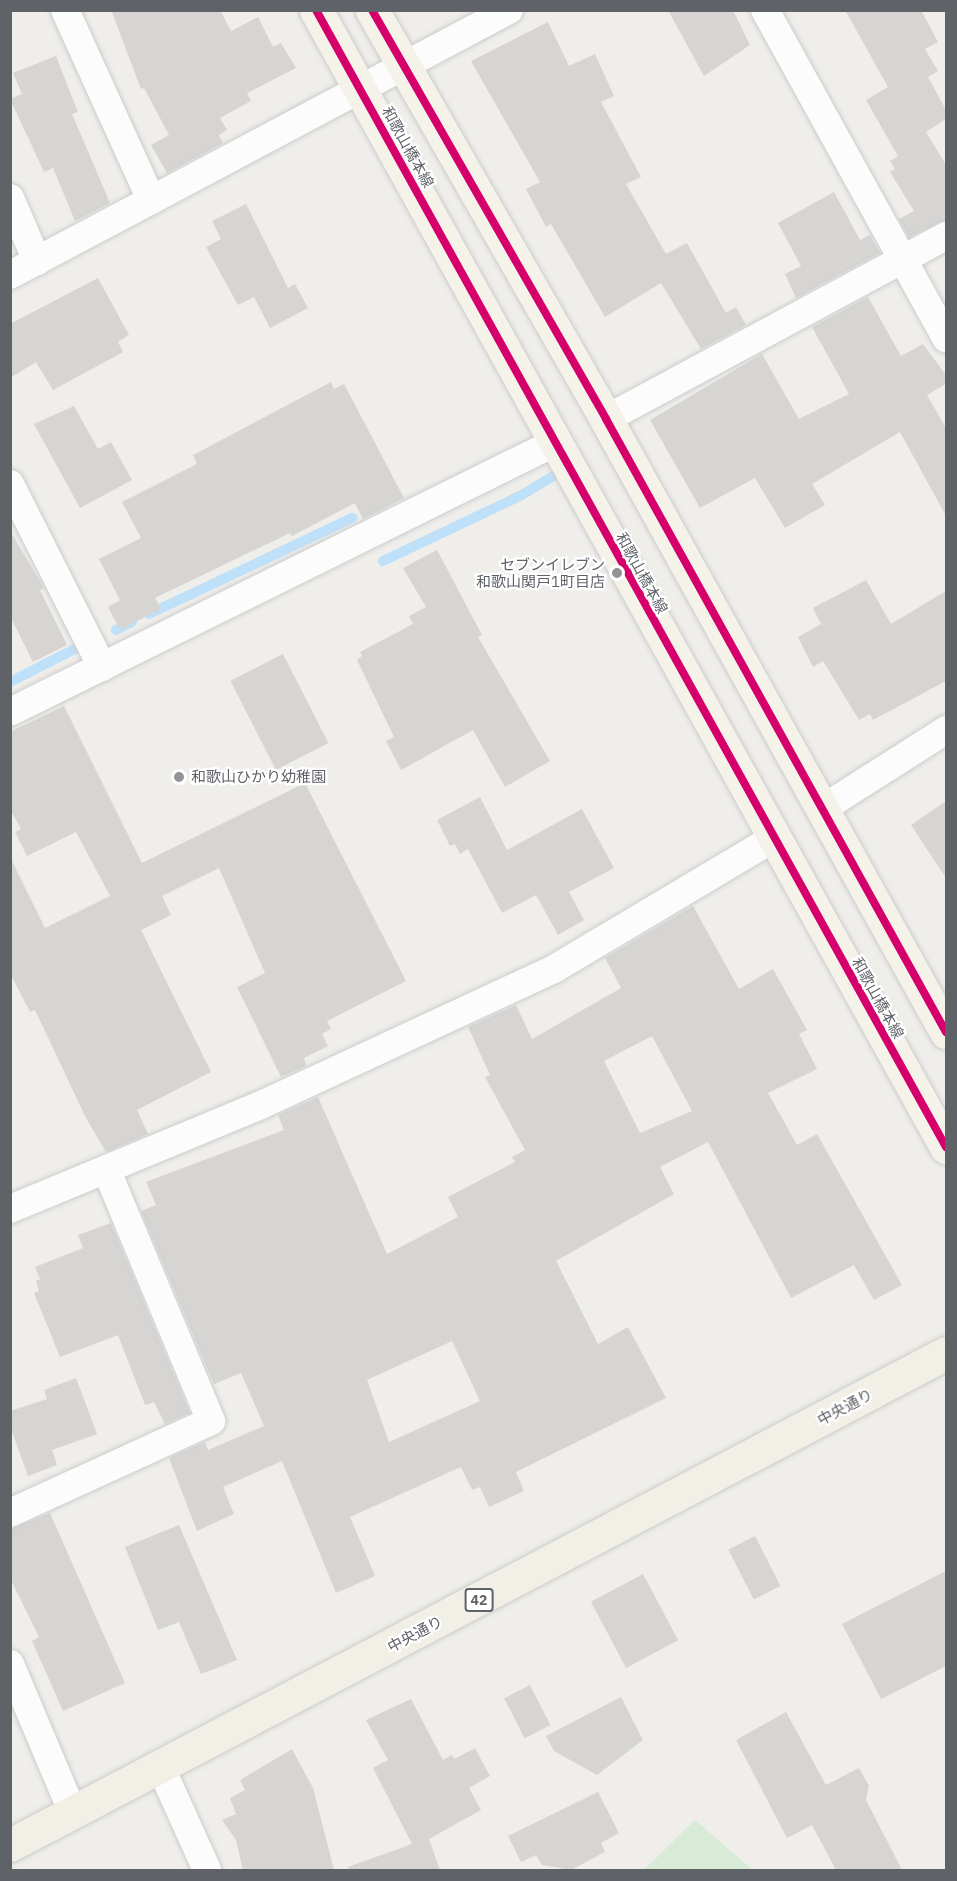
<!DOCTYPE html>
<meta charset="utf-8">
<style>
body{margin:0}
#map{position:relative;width:957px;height:1881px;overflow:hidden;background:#efeeea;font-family:"IBM Plex Sans","Noto Sans JP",sans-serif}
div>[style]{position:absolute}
.green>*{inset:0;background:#d8ebd6}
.stream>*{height:10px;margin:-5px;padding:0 5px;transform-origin:5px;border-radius:5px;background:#bfe0f9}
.building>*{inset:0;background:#d6d5d3;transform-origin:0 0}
.roads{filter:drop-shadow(0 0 2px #cbcccc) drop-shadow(0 0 2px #cbcccc)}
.minor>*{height:28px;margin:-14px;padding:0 14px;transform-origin:14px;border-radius:14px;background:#fdfcfc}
.primary>*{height:33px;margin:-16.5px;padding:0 16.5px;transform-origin:16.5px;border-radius:16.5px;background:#f4f2e9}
.trunk>*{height:33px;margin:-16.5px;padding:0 16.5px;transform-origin:16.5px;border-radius:16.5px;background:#f2f0e6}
.cycleway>*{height:8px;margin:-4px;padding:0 4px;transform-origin:4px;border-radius:4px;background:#d6006c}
.dots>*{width:16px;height:16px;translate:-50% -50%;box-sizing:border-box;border:3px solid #fff;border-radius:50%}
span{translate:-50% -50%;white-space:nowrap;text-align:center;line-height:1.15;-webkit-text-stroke:4.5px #fff;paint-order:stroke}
.shield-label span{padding:2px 4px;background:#fff;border:2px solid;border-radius:4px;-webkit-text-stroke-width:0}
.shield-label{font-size:14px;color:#5f6368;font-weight:700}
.street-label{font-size:15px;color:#5f6368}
.poi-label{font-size:15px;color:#5f6368}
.right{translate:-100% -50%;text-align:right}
.left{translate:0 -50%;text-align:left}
.frame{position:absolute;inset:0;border:12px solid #5f6368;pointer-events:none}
</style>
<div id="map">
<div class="green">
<i style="clip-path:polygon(695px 1820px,753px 1870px,644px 1870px)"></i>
</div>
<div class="stream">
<i style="left:383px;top:561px;width:152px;rotate:-25.4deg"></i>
<i style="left:520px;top:496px;width:52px;rotate:-31deg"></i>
<i style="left:149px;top:614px;width:225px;rotate:-25.3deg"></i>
<i style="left:116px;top:630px;width:18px;rotate:-27deg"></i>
<i style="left:10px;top:682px;width:71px;rotate:-26.9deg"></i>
</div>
<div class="building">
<i style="clip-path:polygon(111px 10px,220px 10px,231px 31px,258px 17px,273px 47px,281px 43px,296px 68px,247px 93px,251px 101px,220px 118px,227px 130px,219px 135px,223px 143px,167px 173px,151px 145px,169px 135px,144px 88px,141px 89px)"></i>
<i style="clip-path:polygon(668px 10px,733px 10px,750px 45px,704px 76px)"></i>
<i style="clip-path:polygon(845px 10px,921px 10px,938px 42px,925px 49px,938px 71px,928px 77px,946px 110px,946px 119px,926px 132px,946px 165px,946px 220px,909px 237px,899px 219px,914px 211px,890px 172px,895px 169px,890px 161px,898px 156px,866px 100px,888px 87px)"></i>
<i style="clip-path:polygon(548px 22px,569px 66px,595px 54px,614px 96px,601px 102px,641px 177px,626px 184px,666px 254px,687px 243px,726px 313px,736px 307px,746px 325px,701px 349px,661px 283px,605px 317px,551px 224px,546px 227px,526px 189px,540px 182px,471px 61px)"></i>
<i style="clip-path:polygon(56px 56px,78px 112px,72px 114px,110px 203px,75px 221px,53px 168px,44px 172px,10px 99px,22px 94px,13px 73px)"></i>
<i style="clip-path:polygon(834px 192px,860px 240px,870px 235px,880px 253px,796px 298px,785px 274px,801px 266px,778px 223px)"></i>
<i style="clip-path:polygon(246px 204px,288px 288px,295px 284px,308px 308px,270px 328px,254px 297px,238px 305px,206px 247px,221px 239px,212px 221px)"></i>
<i style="clip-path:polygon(98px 278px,129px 335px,118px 342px,123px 352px,53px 390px,36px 362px,10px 378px,10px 324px)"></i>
<i style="clip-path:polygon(868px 297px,901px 356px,923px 344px,946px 375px,946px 384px,927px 395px,946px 428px,946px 516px,900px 432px,812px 484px,825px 505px,785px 528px,755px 478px,700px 508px,650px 420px,762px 354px,799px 419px,849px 394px,812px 327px)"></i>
<i style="clip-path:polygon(331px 382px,334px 389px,344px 384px,404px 498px,363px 519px,355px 503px,292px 536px,290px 533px,155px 598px,161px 609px,120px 630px,108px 607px,120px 600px,99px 559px,141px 538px,122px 502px,197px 464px,193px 455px)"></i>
<i style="clip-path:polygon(74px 406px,98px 449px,111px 442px,132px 480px,80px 508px,34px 424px)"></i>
<i style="clip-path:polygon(10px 531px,44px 588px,40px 590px,67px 645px,33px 662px,10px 616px)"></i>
<i style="clip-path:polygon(437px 550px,482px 635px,478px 637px,550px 761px,505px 787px,473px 730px,401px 770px,386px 741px,394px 737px,357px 660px,362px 656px,360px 652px,413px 624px,409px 616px,426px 607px,403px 568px)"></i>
<i style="clip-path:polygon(866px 580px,891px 624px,946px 591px,946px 681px,873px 720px,870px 714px,859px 720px,823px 661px,813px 667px,798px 637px,821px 624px,813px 608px)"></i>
<i style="left:283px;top:654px;width:100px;height:59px;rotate:63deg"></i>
<i style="clip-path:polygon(64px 706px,142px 863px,305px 783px,406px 981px,327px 1021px,331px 1029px,322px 1034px,328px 1046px,304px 1058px,306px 1066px,281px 1077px,237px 987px,265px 973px,219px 868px,162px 896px,171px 915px,141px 930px,211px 1072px,137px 1110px,148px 1134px,106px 1152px,86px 1118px,35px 1010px,30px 1012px,10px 973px,10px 857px,45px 928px,110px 896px,76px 832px,27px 856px,15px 832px,21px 829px,10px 809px,10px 732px)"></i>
<i style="clip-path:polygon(480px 797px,507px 850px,582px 809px,614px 868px,569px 892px,584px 920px,558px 935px,536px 895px,502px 913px,468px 849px,460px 854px,455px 844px,450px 846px,437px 820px)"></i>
<i style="clip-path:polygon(946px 801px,946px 878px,911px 825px)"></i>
<i style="clip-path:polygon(evenodd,693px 906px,739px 989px,773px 969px,807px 1030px,799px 1034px,817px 1069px,768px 1093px,797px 1145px,817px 1134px,902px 1285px,874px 1300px,854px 1265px,791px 1298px,708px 1142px,660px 1167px,674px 1194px,556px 1261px,598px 1344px,628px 1327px,666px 1398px,516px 1472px,524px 1491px,489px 1507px,480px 1487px,472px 1490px,461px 1467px,350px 1517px,375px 1576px,336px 1593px,282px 1461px,223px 1487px,234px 1514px,197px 1531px,169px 1458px,205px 1442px,208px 1450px,264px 1426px,241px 1373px,214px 1384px,141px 1211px,156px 1205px,146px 1182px,284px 1130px,278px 1115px,318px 1097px,387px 1254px,458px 1217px,448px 1197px,515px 1162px,512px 1157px,525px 1150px,485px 1077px,490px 1075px,468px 1027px,516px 1005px,532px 1039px,621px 988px,605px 958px,693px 906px,652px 1036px,692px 1111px,640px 1133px,604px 1061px,652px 1036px,693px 906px,452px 1341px,480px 1401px,389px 1442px,367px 1380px,452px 1341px)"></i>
<i style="clip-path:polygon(111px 1223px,190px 1413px,165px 1424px,154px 1402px,145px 1405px,118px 1335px,60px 1357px,34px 1293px,39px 1291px,36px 1281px,40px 1279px,35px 1267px,83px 1248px,78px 1235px)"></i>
<i style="clip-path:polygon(76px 1378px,97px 1434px,52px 1450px,57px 1465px,28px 1476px,10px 1426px,10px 1411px,47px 1399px,44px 1390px)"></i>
<i style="clip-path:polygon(50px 1513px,125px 1683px,63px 1711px,32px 1641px,39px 1637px,10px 1578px,10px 1529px)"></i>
<i style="clip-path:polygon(179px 1525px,237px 1660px,201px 1674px,179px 1622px,158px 1630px,125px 1547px)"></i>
<i style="left:755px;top:1536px;width:56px;height:30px;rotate:63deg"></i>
<i style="clip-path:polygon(946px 1571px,946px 1666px,881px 1699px,842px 1624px)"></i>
<i style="left:643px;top:1574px;width:75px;height:59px;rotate:62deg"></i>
<i style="left:530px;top:1685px;width:45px;height:29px;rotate:63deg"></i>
<i style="clip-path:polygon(621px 1697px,643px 1740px,597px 1775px,554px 1751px,546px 1736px)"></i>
<i style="clip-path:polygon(411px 1699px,443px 1760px,452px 1755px,454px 1759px,475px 1748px,490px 1776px,469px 1788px,481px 1810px,429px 1839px,440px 1870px,349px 1870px,348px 1867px,412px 1844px,373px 1768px,388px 1760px,366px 1720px)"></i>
<i style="clip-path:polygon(786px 1712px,826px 1785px,859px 1768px,869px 1786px,866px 1800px,902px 1870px,836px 1870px,812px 1825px,787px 1838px,736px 1740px)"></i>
<i style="clip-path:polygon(292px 1749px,313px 1788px,334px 1870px,243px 1870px,236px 1840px,222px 1820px,236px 1814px,230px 1798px,245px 1790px,240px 1780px)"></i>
<i style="clip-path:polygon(598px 1792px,619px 1833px,601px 1843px,605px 1852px,571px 1870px,542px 1865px,536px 1855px,521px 1862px,508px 1836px)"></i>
</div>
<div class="roads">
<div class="minor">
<i style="left:65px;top:10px;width:209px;rotate:65.6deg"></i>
<i style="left:765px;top:10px;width:375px;rotate:61.1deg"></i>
<i style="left:10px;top:198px;width:69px;rotate:66.8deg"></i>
<i style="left:10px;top:275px;width:565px;rotate:-27.97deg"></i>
<i style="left:606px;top:419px;width:386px;rotate:-28.3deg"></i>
<i style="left:10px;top:484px;width:205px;rotate:63.3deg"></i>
<i style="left:10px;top:712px;width:607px;rotate:-26.31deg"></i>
<i style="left:822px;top:809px;width:147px;rotate:-32.5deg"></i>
<i style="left:10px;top:1209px;width:272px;rotate:-22.5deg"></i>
<i style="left:261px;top:1105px;width:323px;rotate:-24.9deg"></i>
<i style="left:554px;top:969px;width:256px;rotate:-30.8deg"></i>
<i style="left:10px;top:1513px;width:221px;rotate:-24.6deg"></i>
<i style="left:211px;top:1421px;width:271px;rotate:-112.6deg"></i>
<i style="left:10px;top:1664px;width:162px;rotate:67.1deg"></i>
<i style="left:161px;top:1768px;width:112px;rotate:65.7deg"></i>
</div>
<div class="primary">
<i style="left:316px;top:10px;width:1300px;rotate:61.01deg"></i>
<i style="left:372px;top:10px;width:471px;rotate:60.2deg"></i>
<i style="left:606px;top:419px;width:701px;rotate:60.99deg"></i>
</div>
<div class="trunk">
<i style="left:10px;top:1845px;width:1057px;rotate:-27.73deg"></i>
</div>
</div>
<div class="cycleway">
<i style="left:316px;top:10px;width:1300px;rotate:61.01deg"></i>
<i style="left:372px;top:10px;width:471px;rotate:60.2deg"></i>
<i style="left:606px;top:419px;width:701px;rotate:60.99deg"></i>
</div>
<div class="dots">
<i style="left:617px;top:573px;background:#919496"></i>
<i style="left:179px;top:777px;background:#919496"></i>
</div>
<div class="shield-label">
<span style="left:479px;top:1600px">42</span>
</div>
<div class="street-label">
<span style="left:408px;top:147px;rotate:61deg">和歌山橋本線</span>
<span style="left:642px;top:573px;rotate:61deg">和歌山橋本線</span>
<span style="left:878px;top:998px;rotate:61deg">和歌山橋本線</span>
<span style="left:845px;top:1407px;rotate:-28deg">中央通り</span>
<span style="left:415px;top:1634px;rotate:-28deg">中央通り</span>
</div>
<div class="poi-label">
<span class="right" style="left:605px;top:573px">セブンイレブン<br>和歌山関戸1町目店</span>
<span class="left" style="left:191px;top:777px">和歌山ひかり幼稚園</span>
</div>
<div class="frame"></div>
</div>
